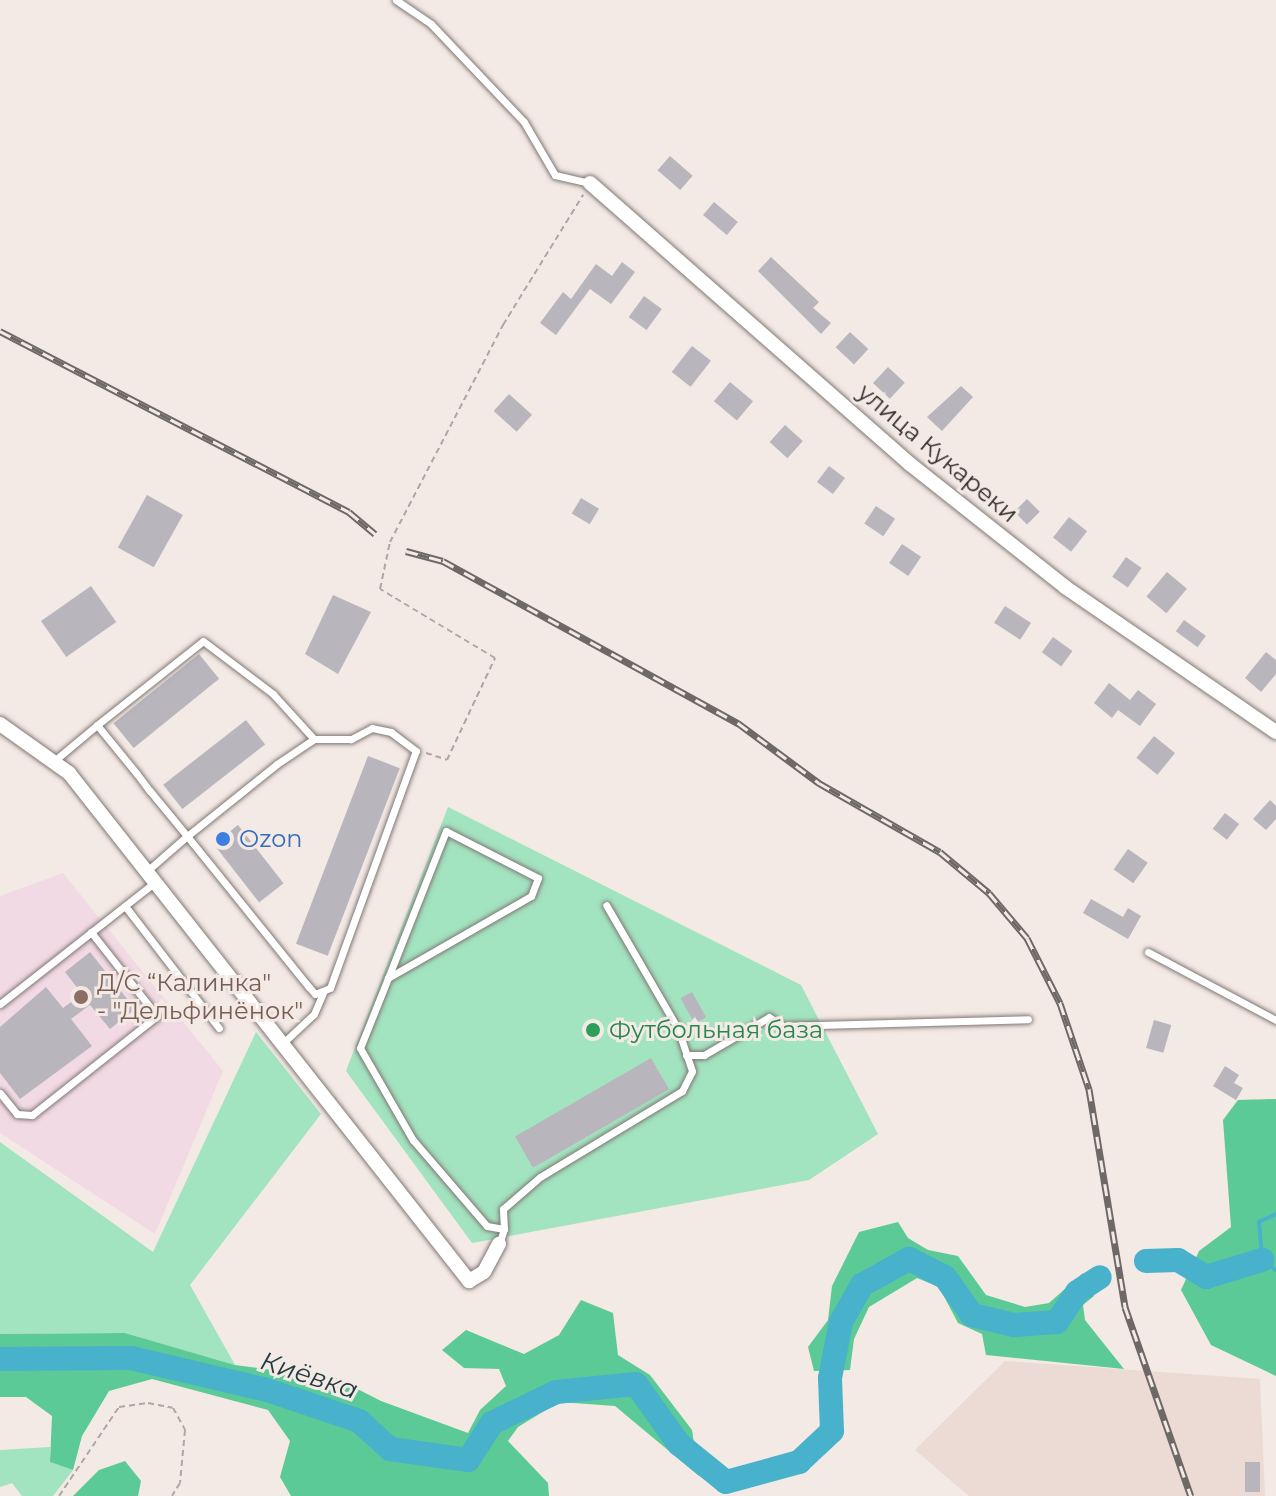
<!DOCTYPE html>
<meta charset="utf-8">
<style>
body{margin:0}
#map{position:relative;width:1276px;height:1496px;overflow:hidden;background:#f3e9e5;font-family:Montserrat,sans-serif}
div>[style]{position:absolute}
.built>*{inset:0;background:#ecdad4}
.education>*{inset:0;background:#f2dae5}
.green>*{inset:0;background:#a2e3c0}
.forest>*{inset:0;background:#5cca96}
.stream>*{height:4px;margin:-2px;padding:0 2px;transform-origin:2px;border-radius:2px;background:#48b1cb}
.river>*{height:24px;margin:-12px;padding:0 12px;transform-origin:12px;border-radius:12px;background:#48b1cb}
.building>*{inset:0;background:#b9b5bc;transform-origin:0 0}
.path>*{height:2px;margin-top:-1px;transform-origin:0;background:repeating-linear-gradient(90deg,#afa7a4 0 6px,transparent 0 10px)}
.roads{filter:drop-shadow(0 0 2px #807874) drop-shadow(0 0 2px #807874)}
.service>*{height:7px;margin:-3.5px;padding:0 3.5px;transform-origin:3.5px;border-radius:3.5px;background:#fff}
.minor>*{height:14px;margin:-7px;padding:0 7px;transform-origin:7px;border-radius:7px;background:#fff}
.rail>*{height:7px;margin-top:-3.5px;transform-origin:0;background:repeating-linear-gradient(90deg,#f3e9e5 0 12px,#6e6966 0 24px);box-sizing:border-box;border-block:2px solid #6e6966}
.dots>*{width:22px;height:22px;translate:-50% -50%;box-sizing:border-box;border:4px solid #f3e9e5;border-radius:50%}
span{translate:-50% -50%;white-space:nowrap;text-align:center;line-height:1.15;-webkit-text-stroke:6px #f3e9e5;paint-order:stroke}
.street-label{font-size:24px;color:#302d2b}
.shop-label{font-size:24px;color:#366cbe}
.left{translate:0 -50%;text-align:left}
.education-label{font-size:24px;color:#785e54}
.leisure-label{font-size:24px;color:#27864d}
.water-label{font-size:26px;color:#233b41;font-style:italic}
</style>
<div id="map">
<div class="built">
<i style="clip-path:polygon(1005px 1361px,1260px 1379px,1265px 1496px,969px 1496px,915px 1450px)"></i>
</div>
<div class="education">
<i style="clip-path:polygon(63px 873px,223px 1071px,155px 1234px,0 1133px,0 896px)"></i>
</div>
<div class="green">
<i style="clip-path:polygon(448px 807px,801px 985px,878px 1134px,809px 1180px,472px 1243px,346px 1071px)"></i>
<i style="clip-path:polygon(256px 1032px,321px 1114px,190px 1285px,235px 1365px,125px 1333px,0 1334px,0 1142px,153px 1252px)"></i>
<i style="clip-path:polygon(50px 1447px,50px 1462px,73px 1470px,53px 1496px,22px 1496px,12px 1483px,0 1487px,0 1450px)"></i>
</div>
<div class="forest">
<i style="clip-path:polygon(1276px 1099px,1276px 1376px,1211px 1345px,1181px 1290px,1199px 1251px,1231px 1227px,1223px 1120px,1238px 1100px)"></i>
<i style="clip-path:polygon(898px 1222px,908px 1238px,928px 1250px,958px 1256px,986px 1295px,1025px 1307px,1049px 1303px,1083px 1273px,1094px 1296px,1083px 1305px,1085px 1320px,1124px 1369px,986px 1355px,982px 1334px,958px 1323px,939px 1287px,917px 1278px,869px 1307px,854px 1339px,850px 1370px,814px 1371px,808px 1347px,828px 1320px,832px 1286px,859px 1232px)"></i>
<i style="clip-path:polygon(581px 1300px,613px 1313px,618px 1355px,650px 1375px,692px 1430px,699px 1476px,615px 1406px,559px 1402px,518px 1427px,508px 1441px,548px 1483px,549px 1496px,291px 1496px,280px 1477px,290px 1441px,268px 1410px,152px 1379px,109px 1391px,82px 1436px,73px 1470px,50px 1462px,52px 1416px,26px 1397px,0 1397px,0 1334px,125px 1333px,235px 1365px,336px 1378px,381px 1401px,468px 1433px,480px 1410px,506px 1386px,499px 1369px,464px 1368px,442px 1350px,466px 1330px,524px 1354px,559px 1335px)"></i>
<i style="clip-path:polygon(125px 1461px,141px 1481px,138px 1496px,73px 1496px,99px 1470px)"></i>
</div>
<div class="stream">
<i style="left:1276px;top:1214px;width:19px;rotate:155deg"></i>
<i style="left:1259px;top:1222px;width:38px;rotate:85deg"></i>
<i style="left:1262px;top:1260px;width:17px;rotate:36deg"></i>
</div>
<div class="river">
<i style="left:1146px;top:1261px;width:32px;rotate:-2deg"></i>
<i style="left:1178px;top:1260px;width:33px;rotate:31deg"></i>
<i style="left:1206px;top:1277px;width:59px;rotate:-16.9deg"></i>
<i style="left:0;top:1359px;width:131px;rotate:-0.4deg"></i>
<i style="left:131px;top:1358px;width:140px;rotate:13.2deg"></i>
<i style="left:267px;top:1390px;width:97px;rotate:18.6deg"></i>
<i style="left:359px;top:1421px;width:42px;rotate:42.1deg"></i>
<i style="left:390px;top:1449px;width:79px;rotate:8deg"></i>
<i style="left:468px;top:1460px;width:44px;rotate:-57deg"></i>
<i style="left:492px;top:1423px;width:71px;rotate:-25.8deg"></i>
<i style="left:556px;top:1392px;width:80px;rotate:-5.7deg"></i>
<i style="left:636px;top:1384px;width:74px;rotate:54.4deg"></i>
<i style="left:679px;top:1444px;width:60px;rotate:39deg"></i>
<i style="left:726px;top:1482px;width:76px;rotate:-15.3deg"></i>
<i style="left:799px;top:1462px;width:45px;rotate:-43.2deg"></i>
<i style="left:832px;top:1431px;width:53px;rotate:-92.2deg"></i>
<i style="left:830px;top:1378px;width:57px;rotate:-78.9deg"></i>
<i style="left:841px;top:1322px;width:43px;rotate:-60.4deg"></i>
<i style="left:862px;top:1285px;width:54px;rotate:-29deg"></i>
<i style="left:909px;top:1259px;width:40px;rotate:26.6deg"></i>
<i style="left:945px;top:1277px;width:47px;rotate:54.6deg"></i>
<i style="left:972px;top:1315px;width:43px;rotate:13.4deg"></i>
<i style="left:1014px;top:1325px;width:43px;rotate:-4deg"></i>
<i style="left:1057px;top:1322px;width:36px;rotate:-56deg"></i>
<i style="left:1077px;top:1292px;width:27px;rotate:-33deg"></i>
</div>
<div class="building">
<i style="left:670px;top:156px;width:30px;height:19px;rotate:41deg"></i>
<i style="left:714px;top:202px;width:31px;height:17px;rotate:40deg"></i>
<i style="clip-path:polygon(771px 257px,819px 302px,813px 308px,831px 323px,821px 334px,758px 271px)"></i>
<i style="clip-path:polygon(622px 262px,635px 272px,611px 304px,590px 289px,556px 335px,540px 323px,563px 292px,571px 299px,596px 264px,612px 276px)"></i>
<i style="left:644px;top:296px;width:22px;height:26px;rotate:36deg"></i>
<i style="left:850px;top:332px;width:25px;height:21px;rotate:43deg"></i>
<i style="left:692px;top:346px;width:24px;height:33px;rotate:38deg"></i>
<i style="left:888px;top:367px;width:23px;height:22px;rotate:43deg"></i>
<i style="left:730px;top:382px;width:30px;height:25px;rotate:40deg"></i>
<i style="clip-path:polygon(961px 386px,973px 397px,942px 431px,927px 417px)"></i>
<i style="left:509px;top:394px;width:31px;height:23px;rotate:42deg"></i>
<i style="left:785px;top:425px;width:24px;height:23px;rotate:42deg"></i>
<i style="left:829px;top:466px;width:20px;height:20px;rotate:37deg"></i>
<i style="left:147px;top:495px;width:41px;height:60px;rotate:29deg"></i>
<i style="left:581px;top:498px;width:21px;height:18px;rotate:31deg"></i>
<i style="left:1027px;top:499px;width:18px;height:18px;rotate:45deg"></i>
<i style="left:876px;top:506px;width:23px;height:21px;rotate:34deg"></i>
<i style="left:1069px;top:517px;width:23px;height:26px;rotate:38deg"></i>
<i style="left:902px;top:544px;width:23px;height:23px;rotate:34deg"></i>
<i style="left:1126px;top:557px;width:19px;height:24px;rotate:35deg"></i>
<i style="left:1167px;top:572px;width:26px;height:32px;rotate:40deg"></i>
<i style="left:91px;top:586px;width:44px;height:61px;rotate:55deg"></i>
<i style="clip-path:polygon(333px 595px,371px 612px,338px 674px,305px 654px)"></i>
<i style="left:1005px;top:606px;width:31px;height:20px;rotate:33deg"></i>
<i style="left:1184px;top:620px;width:27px;height:14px;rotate:36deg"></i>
<i style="left:1053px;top:637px;width:24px;height:19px;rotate:36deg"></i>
<i style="clip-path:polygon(1266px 652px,1276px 660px,1276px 674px,1261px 692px,1245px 678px)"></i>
<i style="left:199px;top:654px;width:32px;height:110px;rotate:51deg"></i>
<i style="clip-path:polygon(1109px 683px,1130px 700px,1138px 690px,1156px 704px,1140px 726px,1118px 710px,1112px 718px,1094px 703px)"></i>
<i style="left:246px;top:720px;width:31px;height:105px;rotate:52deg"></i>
<i style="left:1154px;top:736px;width:27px;height:28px;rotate:39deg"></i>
<i style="left:368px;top:756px;width:34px;height:201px;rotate:21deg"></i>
<i style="clip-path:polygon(1270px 800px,1276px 806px,1276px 819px,1266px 830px,1253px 819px)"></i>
<i style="left:1225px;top:813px;width:18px;height:20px;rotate:38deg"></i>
<i style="left:238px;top:825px;width:74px;height:31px;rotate:52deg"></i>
<i style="left:1128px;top:849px;width:24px;height:25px;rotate:35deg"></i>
<i style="clip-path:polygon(1091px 899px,1123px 917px,1128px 908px,1141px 916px,1128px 939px,1083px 913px)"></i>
<i style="clip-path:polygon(90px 952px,135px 1009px,110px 1029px,90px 1005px,71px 1019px,92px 1046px,20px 1099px,0 1073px,0 1027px,46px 987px,63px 1008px,82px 994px,65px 972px)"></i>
<i style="left:692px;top:992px;width:29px;height:13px;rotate:61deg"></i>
<i style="left:1154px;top:1020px;width:18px;height:29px;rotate:16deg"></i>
<i style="left:651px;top:1058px;width:36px;height:157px;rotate:60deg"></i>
<i style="clip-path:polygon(1225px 1066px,1239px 1075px,1234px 1083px,1243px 1088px,1236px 1100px,1213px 1086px)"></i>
<i style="left:1260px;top:1462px;width:30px;height:15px;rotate:90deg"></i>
</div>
<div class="path">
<i style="left:426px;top:753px;width:22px;rotate:18deg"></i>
<i style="left:447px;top:760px;width:113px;rotate:-64.8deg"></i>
<i style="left:495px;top:658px;width:134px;rotate:-149deg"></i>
<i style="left:380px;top:589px;width:48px;rotate:-78deg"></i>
<i style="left:390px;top:542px;width:245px;rotate:-62.5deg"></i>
<i style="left:503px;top:325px;width:153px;rotate:-58.4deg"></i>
<i style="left:59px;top:1496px;width:107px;rotate:-56deg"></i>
<i style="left:119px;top:1407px;width:29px;rotate:-8deg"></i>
<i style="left:148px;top:1403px;width:25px;rotate:11deg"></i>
<i style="left:173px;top:1408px;width:25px;rotate:61deg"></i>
<i style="left:185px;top:1430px;width:53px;rotate:95.4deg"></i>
<i style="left:180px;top:1483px;width:15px;rotate:122deg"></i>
</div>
<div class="roads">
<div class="service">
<i style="left:396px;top:0;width:42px;rotate:34.4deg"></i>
<i style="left:431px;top:24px;width:135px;rotate:46.5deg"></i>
<i style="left:524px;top:122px;width:61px;rotate:59.7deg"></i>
<i style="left:555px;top:175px;width:35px;rotate:13deg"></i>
<i style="left:97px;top:725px;width:135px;rotate:-38.4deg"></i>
<i style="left:203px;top:641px;width:88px;rotate:37.1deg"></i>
<i style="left:273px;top:694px;width:61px;rotate:47.7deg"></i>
<i style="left:54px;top:761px;width:56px;rotate:-39.9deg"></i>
<i style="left:97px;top:725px;width:63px;rotate:50.8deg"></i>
<i style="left:137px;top:774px;width:21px;rotate:53deg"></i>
<i style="left:150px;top:791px;width:58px;rotate:50.6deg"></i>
<i style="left:187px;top:836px;width:194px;rotate:51.1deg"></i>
<i style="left:309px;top:987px;width:9px;rotate:49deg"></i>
<i style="left:315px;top:994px;width:16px;rotate:-22deg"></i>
<i style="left:330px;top:988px;width:252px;rotate:-70.1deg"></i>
<i style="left:416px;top:751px;width:31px;rotate:-143deg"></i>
<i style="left:391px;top:732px;width:19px;rotate:-168deg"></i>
<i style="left:372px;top:728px;width:24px;rotate:152deg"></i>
<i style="left:351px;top:739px;width:37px;rotate:180deg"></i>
<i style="left:314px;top:739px;width:45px;rotate:146deg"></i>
<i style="left:277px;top:764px;width:115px;rotate:141.3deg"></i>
<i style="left:187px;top:836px;width:53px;rotate:138.8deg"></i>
<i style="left:125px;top:906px;width:154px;rotate:52.4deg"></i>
<i style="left:1148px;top:952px;width:145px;rotate:28deg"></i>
<i style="left:388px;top:978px;width:158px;rotate:-68.5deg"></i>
<i style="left:446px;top:831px;width:103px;rotate:27.1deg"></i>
<i style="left:538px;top:878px;width:19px;rotate:111deg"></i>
<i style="left:531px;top:896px;width:165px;rotate:150.2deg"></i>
<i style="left:388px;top:978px;width:75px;rotate:111.8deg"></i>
<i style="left:360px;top:1048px;width:106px;rotate:60.1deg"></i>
<i style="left:413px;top:1140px;width:113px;rotate:49.3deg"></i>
<i style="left:487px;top:1226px;width:17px;rotate:10deg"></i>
<i style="left:504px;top:1229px;width:16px;rotate:108deg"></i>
<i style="left:0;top:1004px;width:197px;rotate:-38.2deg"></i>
<i style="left:283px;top:1043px;width:42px;rotate:-43.1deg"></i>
<i style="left:314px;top:1014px;width:23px;rotate:-67deg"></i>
<i style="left:686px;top:1055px;width:18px"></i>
<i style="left:704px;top:1055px;width:75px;rotate:-30.3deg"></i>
<i style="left:769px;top:1017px;width:16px;rotate:35deg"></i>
<i style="left:782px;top:1026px;width:246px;rotate:-1.6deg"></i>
<i style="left:0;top:1093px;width:27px;rotate:51deg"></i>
<i style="left:17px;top:1114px;width:15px;rotate:4deg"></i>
<i style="left:32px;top:1115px;width:159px;rotate:-38.4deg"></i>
<i style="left:157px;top:1016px;width:107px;rotate:-128.2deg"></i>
<i style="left:504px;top:1229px;width:20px;rotate:-93deg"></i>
<i style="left:503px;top:1209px;width:49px;rotate:-40.9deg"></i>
<i style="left:540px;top:1177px;width:166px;rotate:-31.2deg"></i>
<i style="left:682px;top:1091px;width:22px;rotate:-63deg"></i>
<i style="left:692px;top:1071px;width:44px;rotate:-108.4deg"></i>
<i style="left:678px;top:1029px;width:143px;rotate:-120.1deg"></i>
</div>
<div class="minor">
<i style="left:590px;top:183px;width:426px;rotate:41.3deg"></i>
<i style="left:910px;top:464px;width:198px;rotate:38.4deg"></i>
<i style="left:1065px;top:587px;width:256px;rotate:34.5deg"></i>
<i style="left:0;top:724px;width:85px;rotate:35.4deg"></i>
<i style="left:69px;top:773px;width:647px;rotate:51.78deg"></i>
<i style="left:469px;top:1281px;width:17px;rotate:-31deg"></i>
<i style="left:484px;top:1272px;width:32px;rotate:-62deg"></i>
</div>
</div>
<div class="rail">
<i style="left:0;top:331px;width:393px;rotate:27.4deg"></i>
<i style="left:349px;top:512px;width:34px;rotate:40deg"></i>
<i style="left:406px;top:551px;width:38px;rotate:15deg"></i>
<i style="left:443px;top:561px;width:337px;rotate:28.8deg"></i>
<i style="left:738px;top:723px;width:101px;rotate:36.5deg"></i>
<i style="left:819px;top:783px;width:139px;rotate:29.7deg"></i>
<i style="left:940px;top:852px;width:64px;rotate:39.9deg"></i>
<i style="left:989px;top:893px;width:59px;rotate:49.8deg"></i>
<i style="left:1027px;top:938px;width:73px;rotate:63.1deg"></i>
<i style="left:1060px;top:1003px;width:91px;rotate:71.4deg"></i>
<i style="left:1089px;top:1089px;width:221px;rotate:80.6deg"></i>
<i style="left:1125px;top:1307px;width:200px;rotate:70.8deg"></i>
</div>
<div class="dots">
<i style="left:223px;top:839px;background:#3f7fe0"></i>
<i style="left:81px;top:997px;background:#8d6e63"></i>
<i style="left:593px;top:1030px;background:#2e9e5b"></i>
</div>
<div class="street-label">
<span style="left:938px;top:453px;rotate:40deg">улица Кукареки</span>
</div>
<div class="shop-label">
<span class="left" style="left:239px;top:839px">Ozon</span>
</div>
<div class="education-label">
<span class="left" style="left:97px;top:997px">Д/С “Калинка"<br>- "Дельфинёнок"</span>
</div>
<div class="leisure-label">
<span class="left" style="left:609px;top:1030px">Футбольная база</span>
</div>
<div class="water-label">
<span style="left:309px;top:1376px;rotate:18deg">Киёвка</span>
</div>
</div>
